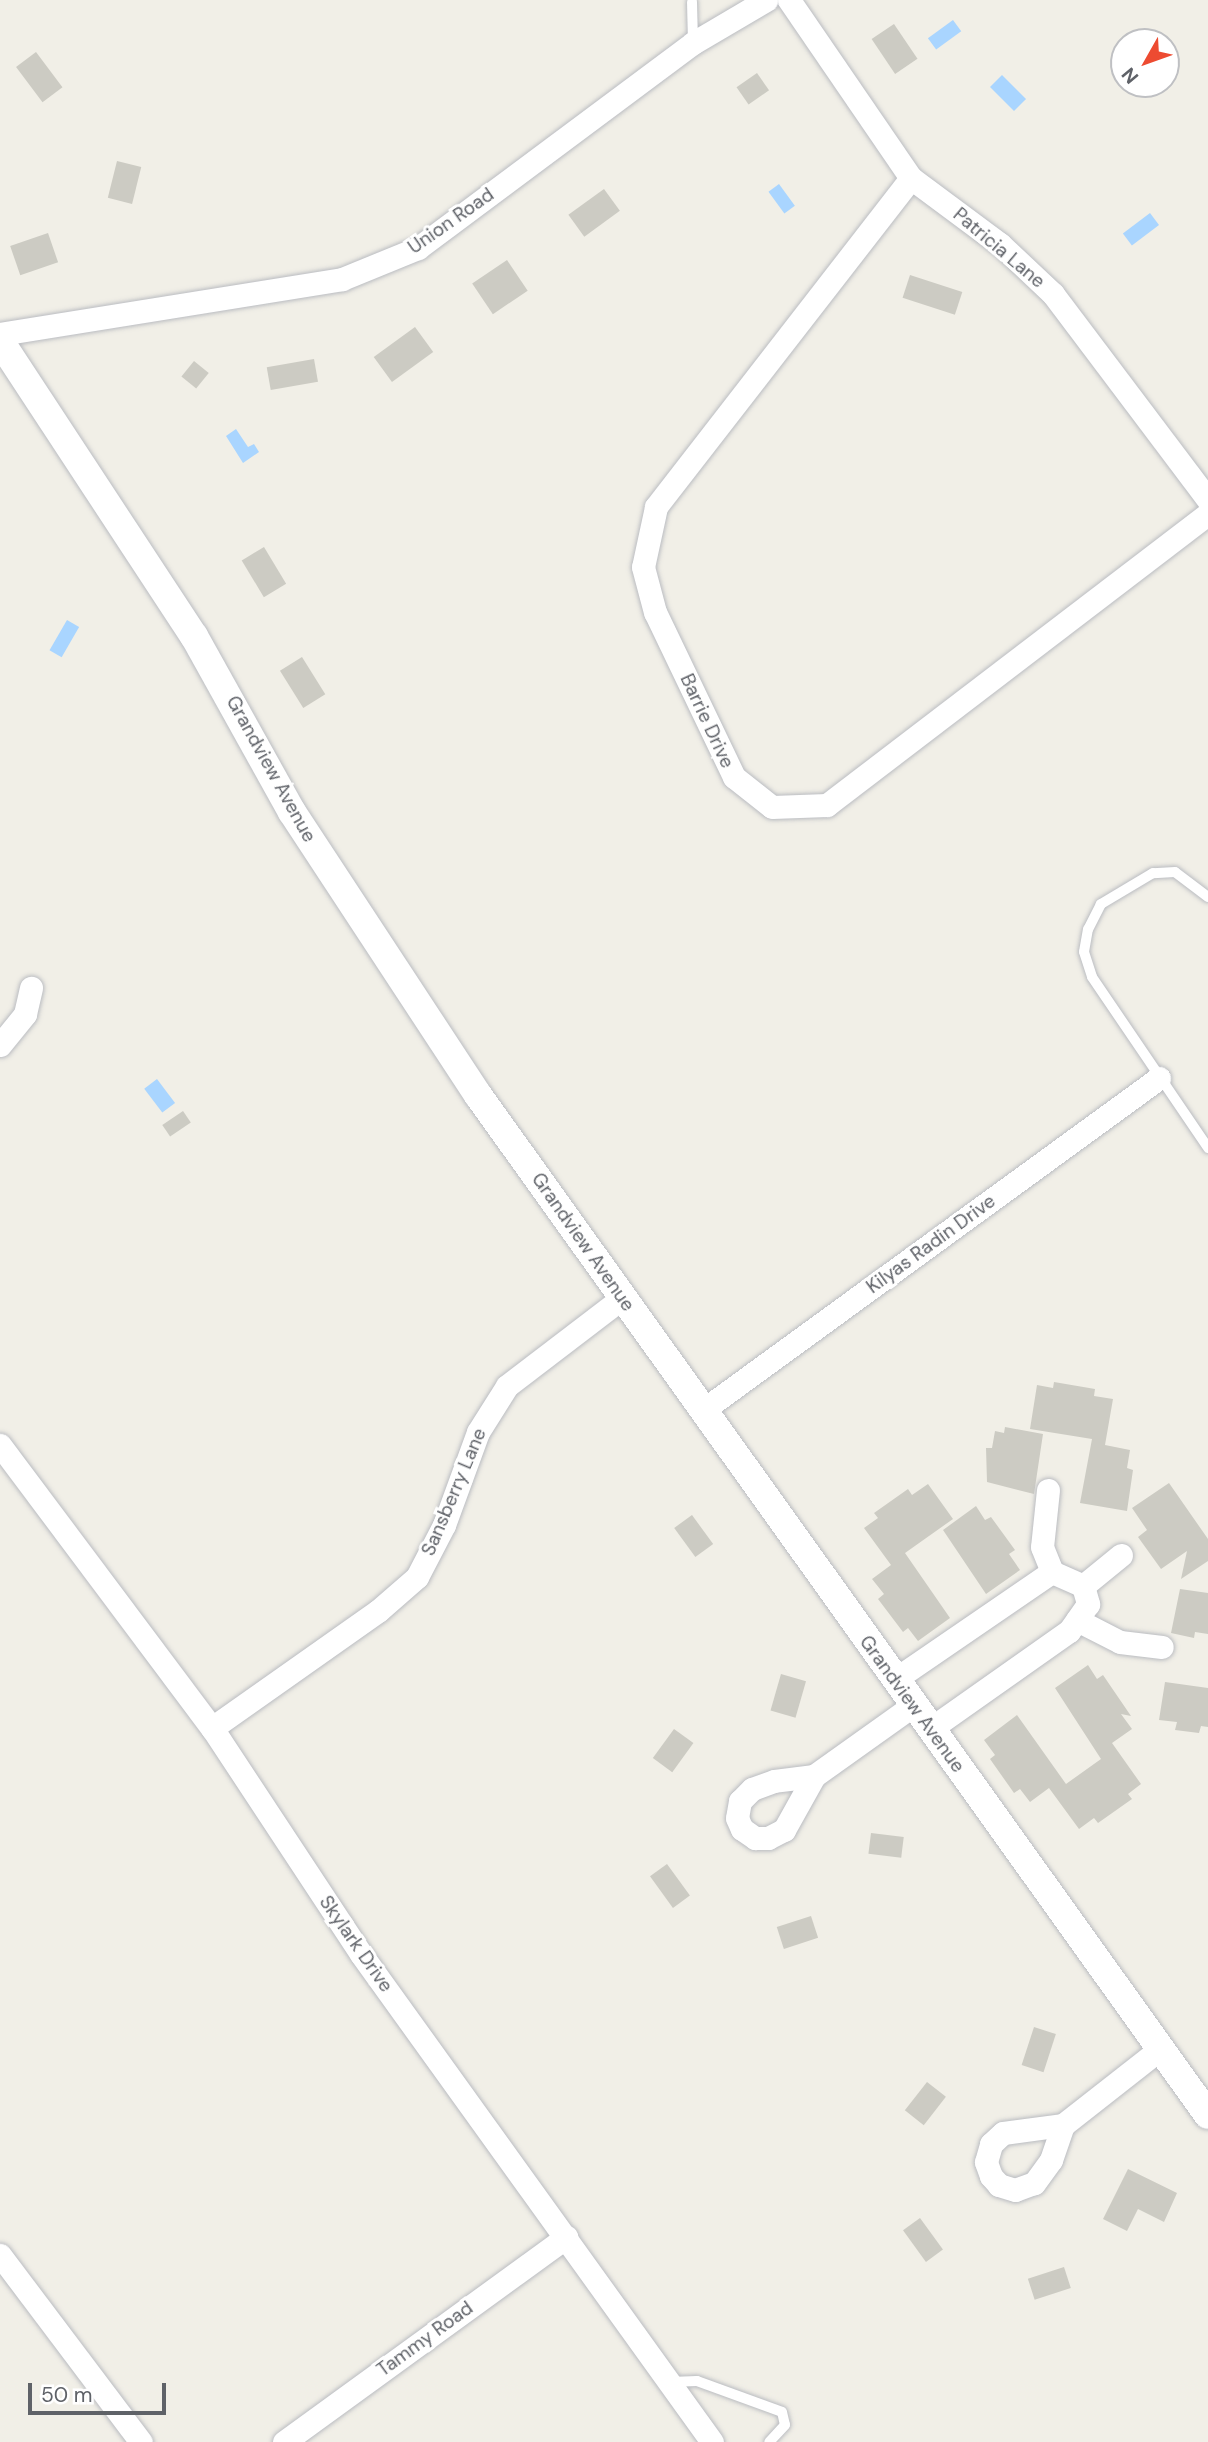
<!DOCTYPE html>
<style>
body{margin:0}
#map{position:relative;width:1208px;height:2442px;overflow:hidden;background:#f1efe7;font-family:"DM Sans",sans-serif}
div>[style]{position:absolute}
.water>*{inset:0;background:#a9d5ff;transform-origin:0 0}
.building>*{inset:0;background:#cccbc3;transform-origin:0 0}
.roads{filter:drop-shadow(0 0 2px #babcc1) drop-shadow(0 0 2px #babcc1)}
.service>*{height:10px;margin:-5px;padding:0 5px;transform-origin:5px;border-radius:5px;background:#fff}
.minor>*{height:23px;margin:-11.5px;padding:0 11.5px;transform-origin:11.5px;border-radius:11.5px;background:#fff}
.tertiary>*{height:28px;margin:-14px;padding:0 14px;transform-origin:14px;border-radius:14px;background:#fff}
span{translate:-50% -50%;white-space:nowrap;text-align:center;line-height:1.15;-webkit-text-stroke:6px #fff;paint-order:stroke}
.street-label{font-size:19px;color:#5f6268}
.north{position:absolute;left:1110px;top:28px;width:70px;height:70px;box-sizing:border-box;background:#fff;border:2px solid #bfc0c3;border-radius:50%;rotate:230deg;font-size:19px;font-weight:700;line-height:28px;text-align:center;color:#5f6268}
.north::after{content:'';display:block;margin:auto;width:24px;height:32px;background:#ed4b31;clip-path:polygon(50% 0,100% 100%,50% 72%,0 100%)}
.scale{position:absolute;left:28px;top:2383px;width:138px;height:32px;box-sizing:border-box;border:4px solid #5f6268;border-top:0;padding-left:9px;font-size:21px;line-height:24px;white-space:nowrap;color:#5f6268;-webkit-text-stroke:5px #fff;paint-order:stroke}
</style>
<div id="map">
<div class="water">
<i style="left:953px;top:20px;width:14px;height:31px;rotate:54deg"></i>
<i style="left:1002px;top:75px;width:34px;height:17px;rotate:45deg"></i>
<i style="left:779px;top:184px;width:27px;height:13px;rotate:54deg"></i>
<i style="left:1150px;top:213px;width:15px;height:34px;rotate:53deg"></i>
<i style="clip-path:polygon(236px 429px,248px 447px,254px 444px,259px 452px,243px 463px,226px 436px)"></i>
<i style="left:67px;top:620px;width:14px;height:35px;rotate:30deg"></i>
<i style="left:157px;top:1079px;width:30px;height:16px;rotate:53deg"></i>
</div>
<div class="building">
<i style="left:894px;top:24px;width:42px;height:27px;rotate:56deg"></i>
<i style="left:36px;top:52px;width:44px;height:25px;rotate:53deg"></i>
<i style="left:757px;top:73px;width:21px;height:25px;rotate:55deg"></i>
<i style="left:117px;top:161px;width:25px;height:38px;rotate:14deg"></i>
<i style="left:604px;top:189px;width:27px;height:44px;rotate:54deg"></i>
<i style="left:48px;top:233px;width:31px;height:40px;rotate:71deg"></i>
<i style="left:507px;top:260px;width:37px;height:42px;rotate:56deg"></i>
<i style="left:910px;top:275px;width:55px;height:24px;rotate:18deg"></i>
<i style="left:415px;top:327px;width:31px;height:51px;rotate:54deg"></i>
<i style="left:314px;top:359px;width:23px;height:48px;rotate:80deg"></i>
<i style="left:194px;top:361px;width:19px;height:20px;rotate:39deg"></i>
<i style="left:264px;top:547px;width:43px;height:26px;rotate:59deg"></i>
<i style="left:302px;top:657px;width:44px;height:26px;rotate:58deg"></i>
<i style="left:183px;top:1111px;width:14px;height:25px;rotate:56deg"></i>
<i style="clip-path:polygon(1054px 1382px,1095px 1389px,1094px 1396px,1113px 1399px,1105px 1445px,1130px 1450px,1127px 1468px,1133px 1470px,1127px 1511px,1080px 1503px,1092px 1439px,1030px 1429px,1037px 1385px,1053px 1388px)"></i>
<i style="clip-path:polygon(1005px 1427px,1043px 1434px,1034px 1494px,987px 1482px,986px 1448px,992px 1448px,995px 1431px,1004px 1433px)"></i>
<i style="clip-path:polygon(1169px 1483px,1208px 1539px,1208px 1561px,1181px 1579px,1187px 1551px,1161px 1569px,1138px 1537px,1147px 1530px,1132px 1508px)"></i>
<i style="clip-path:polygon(928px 1484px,953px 1519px,905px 1553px,950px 1618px,918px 1641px,908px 1628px,903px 1632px,878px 1599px,884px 1594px,872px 1579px,891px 1565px,864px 1528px,878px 1518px,874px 1513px,908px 1489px,912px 1495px)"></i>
<i style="clip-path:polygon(976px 1506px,985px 1520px,991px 1517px,1015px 1550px,1009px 1554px,1020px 1570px,986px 1594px,943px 1530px)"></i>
<i style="left:692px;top:1515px;width:36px;height:22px;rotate:54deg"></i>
<i style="clip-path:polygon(1180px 1589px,1208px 1593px,1208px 1634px,1195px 1632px,1194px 1638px,1171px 1633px)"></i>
<i style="clip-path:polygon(1088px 1665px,1097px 1679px,1103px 1675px,1131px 1716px,1121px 1714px,1132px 1729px,1112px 1743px,1141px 1784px,1128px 1794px,1132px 1799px,1098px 1823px,1094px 1818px,1079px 1829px,1049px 1788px,1030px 1802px,1020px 1789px,1014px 1793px,990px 1759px,995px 1755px,984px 1740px,1017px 1715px,1066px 1784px,1101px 1759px,1055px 1688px)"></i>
<i style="left:781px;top:1674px;width:26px;height:38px;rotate:16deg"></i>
<i style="clip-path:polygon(1165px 1682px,1208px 1688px,1208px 1727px,1201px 1726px,1199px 1733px,1175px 1730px,1177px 1722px,1159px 1720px)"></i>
<i style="left:674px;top:1729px;width:24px;height:36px;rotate:36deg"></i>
<i style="left:871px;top:1833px;width:33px;height:21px;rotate:7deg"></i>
<i style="left:667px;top:1864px;width:39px;height:21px;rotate:54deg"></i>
<i style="left:811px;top:1916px;width:23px;height:36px;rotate:72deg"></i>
<i style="left:1034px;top:2027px;width:23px;height:40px;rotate:18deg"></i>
<i style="left:927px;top:2082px;width:24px;height:36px;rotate:38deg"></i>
<i style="clip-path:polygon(1128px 2169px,1177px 2193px,1164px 2222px,1138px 2209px,1127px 2231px,1103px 2219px)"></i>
<i style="left:920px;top:2218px;width:39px;height:21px;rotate:54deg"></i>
<i style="left:1064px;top:2267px;width:22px;height:38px;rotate:72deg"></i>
</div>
<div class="roads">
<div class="service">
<i style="left:692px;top:2px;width:40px;rotate:88.6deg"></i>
<i style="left:1208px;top:897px;width:41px;rotate:-142.9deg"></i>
<i style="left:1175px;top:872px;width:22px;rotate:177deg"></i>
<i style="left:1153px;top:873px;width:61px;rotate:149.2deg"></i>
<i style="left:1101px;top:904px;width:28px;rotate:117deg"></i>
<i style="left:1088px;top:929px;width:23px;rotate:100deg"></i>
<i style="left:1084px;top:952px;width:26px;rotate:72deg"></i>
<i style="left:1092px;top:977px;width:207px;rotate:55.8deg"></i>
<i style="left:670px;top:2382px;width:27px;rotate:-2deg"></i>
<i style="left:697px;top:2381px;width:90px;rotate:20deg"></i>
<i style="left:782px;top:2412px;width:13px;rotate:77deg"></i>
<i style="left:785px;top:2425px;width:23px;rotate:133deg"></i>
</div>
<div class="minor">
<i style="left:789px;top:0;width:216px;rotate:55.6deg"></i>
<i style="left:911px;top:178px;width:111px;rotate:36.6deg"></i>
<i style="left:1000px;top:244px;width:73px;rotate:43.3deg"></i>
<i style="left:1053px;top:294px;width:258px;rotate:53deg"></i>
<i style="left:911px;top:178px;width:416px;rotate:127.8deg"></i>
<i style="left:656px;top:507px;width:61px;rotate:102.2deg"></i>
<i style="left:643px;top:567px;width:47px;rotate:75.1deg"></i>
<i style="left:655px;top:612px;width:183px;rotate:64.4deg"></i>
<i style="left:734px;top:777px;width:48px;rotate:38.3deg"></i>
<i style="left:772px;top:807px;width:55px;rotate:-2.1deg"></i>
<i style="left:827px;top:805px;width:479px;rotate:-37.4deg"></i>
<i style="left:0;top:334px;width:346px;rotate:-9.1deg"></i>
<i style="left:342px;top:279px;width:82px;rotate:-22.2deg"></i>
<i style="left:418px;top:248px;width:343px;rotate:-36.7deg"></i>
<i style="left:693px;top:43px;width:85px;rotate:-30.5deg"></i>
<i style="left:0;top:1045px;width:40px;rotate:-51deg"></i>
<i style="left:25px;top:1014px;width:27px;rotate:-77deg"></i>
<i style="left:703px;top:1410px;width:564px;rotate:-36.06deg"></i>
<i style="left:0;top:1445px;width:354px;rotate:53.2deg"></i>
<i style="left:212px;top:1728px;width:271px;rotate:56.6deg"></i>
<i style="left:361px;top:1954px;width:601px;rotate:54.27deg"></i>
<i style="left:1048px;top:1490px;width:57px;rotate:96deg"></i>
<i style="left:1042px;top:1547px;width:27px;rotate:68deg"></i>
<i style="left:1083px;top:1586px;width:49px;rotate:-39.2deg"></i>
<i style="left:1077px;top:1620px;width:48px;rotate:27.1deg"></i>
<i style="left:1120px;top:1642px;width:42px;rotate:6.8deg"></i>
<i style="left:894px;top:1680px;width:191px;rotate:-34.4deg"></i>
<i style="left:1052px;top:1572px;width:34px;rotate:24deg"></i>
<i style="left:1083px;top:1586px;width:19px;rotate:74deg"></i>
<i style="left:1088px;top:1604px;width:33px;rotate:125deg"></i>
<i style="left:1069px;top:1631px;width:170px;rotate:144.8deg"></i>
<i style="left:212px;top:1728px;width:203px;rotate:-35.2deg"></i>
<i style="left:378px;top:1611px;width:52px;rotate:-41.1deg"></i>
<i style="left:417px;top:1577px;width:59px;rotate:-62.6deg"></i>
<i style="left:444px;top:1525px;width:99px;rotate:-69.9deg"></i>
<i style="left:478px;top:1432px;width:54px;rotate:-57.8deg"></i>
<i style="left:507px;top:1386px;width:145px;rotate:-37.4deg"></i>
<i style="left:814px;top:1776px;width:40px;rotate:172.9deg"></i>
<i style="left:774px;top:1781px;width:23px;rotate:160deg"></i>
<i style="left:752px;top:1789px;width:17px;rotate:135deg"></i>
<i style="left:740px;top:1801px;width:17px;rotate:100deg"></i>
<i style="left:737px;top:1818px;width:12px;rotate:66deg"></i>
<i style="left:742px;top:1829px;width:16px;rotate:35deg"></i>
<i style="left:755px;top:1838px;width:13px"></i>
<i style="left:768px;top:1838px;width:18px;rotate:-27deg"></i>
<i style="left:784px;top:1830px;width:62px;rotate:-60.9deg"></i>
<i style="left:814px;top:1776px;width:120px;rotate:-35.5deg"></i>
<i style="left:1063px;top:2125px;width:37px;rotate:109deg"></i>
<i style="left:1051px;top:2160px;width:29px;rotate:126deg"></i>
<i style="left:1034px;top:2183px;width:20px;rotate:160deg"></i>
<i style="left:1015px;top:2190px;width:17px;rotate:-163deg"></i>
<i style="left:999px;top:2185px;width:12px;rotate:-132deg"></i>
<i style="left:991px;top:2176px;width:15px;rotate:-110deg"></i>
<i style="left:986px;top:2162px;width:19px;rotate:-74deg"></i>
<i style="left:991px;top:2144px;width:16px;rotate:-43deg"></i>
<i style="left:1003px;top:2133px;width:61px;rotate:-7.6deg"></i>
<i style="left:1063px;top:2125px;width:123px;rotate:-38.1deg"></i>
<i style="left:0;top:2255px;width:234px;rotate:53deg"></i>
<i style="left:284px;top:2442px;width:349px;rotate:-36deg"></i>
</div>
<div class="tertiary">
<i style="left:0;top:341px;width:353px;rotate:56.7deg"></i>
<i style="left:194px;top:636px;width:201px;rotate:60.9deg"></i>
<i style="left:292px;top:812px;width:339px;rotate:56.7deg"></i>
<i style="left:478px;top:1095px;width:1254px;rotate:54.41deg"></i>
</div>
</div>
<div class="street-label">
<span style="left:451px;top:221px;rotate:-35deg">Union Road</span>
<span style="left:999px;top:248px;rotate:40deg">Patricia Lane</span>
<span style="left:707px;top:721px;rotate:65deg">Barrie Drive</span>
<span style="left:271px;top:769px;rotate:61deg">Grandview Avenue</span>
<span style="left:583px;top:1242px;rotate:55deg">Grandview Avenue</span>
<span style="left:931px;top:1244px;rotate:-36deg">Kilyas Radin Drive</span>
<span style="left:454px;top:1492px;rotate:-67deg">Sansberry Lane</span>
<span style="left:912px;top:1704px;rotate:54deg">Grandview Avenue</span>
<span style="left:356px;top:1944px;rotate:55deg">Skylark Drive</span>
<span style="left:425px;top:2339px;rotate:-36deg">Tammy Road</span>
</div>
<div class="north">N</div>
<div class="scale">50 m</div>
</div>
